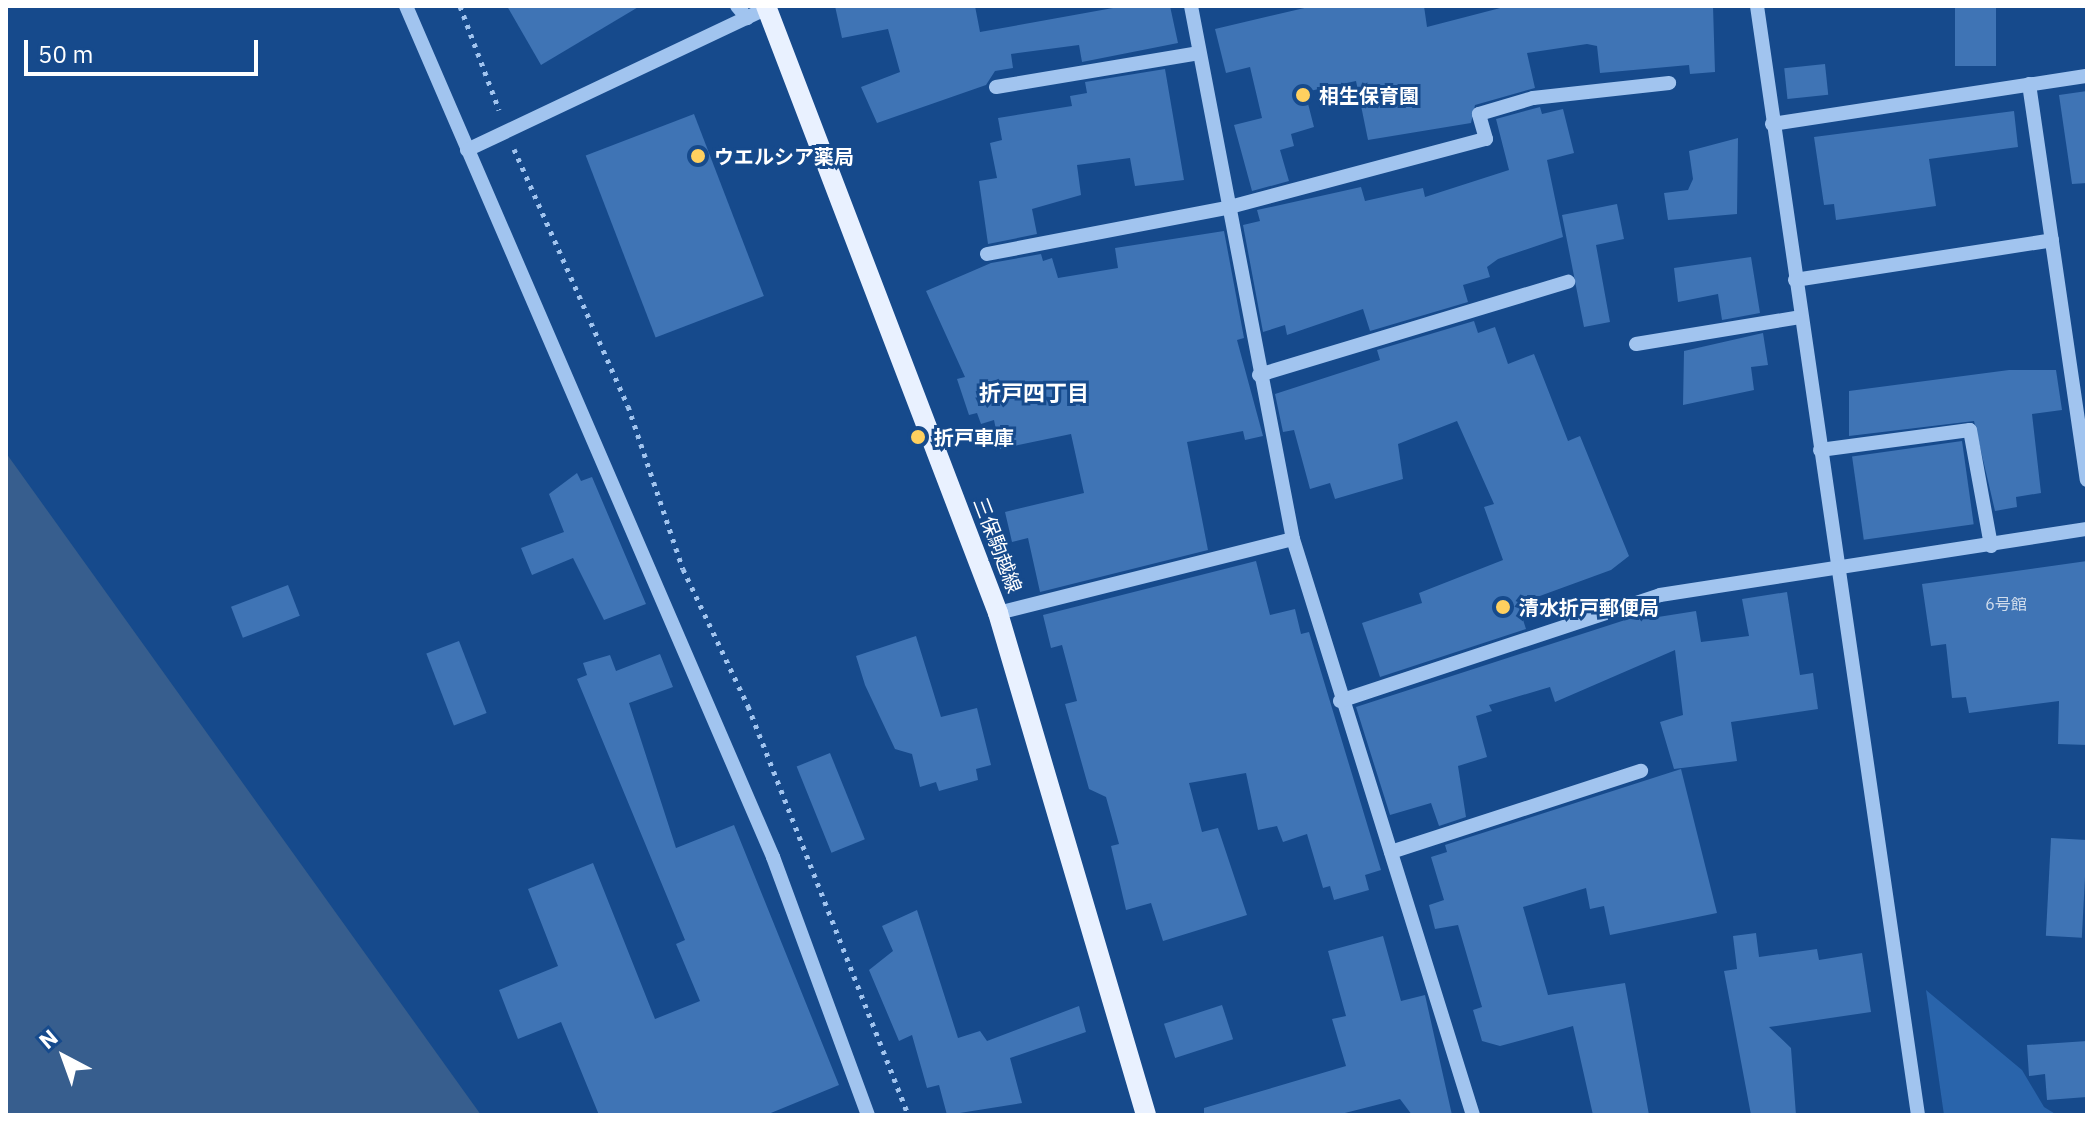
<!DOCTYPE html>
<meta charset="utf-8">
<style>
body{margin:0}
#map{position:relative;width:2093px;height:1121px;overflow:hidden;background:#164a8c;font-family:"IBM Plex Sans","Noto Sans JP",sans-serif}
div>[style]{position:absolute}
.green>*{inset:0;background:#2964ab}
.water>*{inset:0;background:#375e8e}
.building>*{inset:0;background:#3f74b5;transform-origin:0 0}
.path>*{height:5px;margin-top:-2.5px;transform-origin:0;background:repeating-linear-gradient(90deg,#a1c4ef 0 4px,transparent 0 10px)}
.minor>*{height:14px;margin:-7px;padding:0 7px;transform-origin:7px;border-radius:7px;background:#a1c4ef}
.major>*{height:20px;margin:-10px;padding:0 10px;transform-origin:10px;border-radius:10px;background:#e9f1ff}
.dots>*{width:22px;height:22px;translate:-50% -50%;box-sizing:border-box;border:4px solid #164a8c;border-radius:50%}
span{translate:-50% -50%;white-space:nowrap;text-align:center;line-height:1.15;-webkit-text-stroke:6px #164a8c;paint-order:stroke}
.number-label{font-size:16px;color:#cfdcec}
.number-label span{-webkit-text-stroke-width:0}
.poi-label{font-size:20px;color:#fff;font-weight:700}
.left{translate:0 -50%;text-align:left}
.street-label{font-size:20px;color:#fff}
.neighbourhood-label{font-size:22px;color:#fff;font-weight:700}
.frame{position:absolute;inset:0;border:8px solid #fff;pointer-events:none}
.north{position:absolute;left:24px;top:1017px;width:80px;height:80px;-webkit-text-stroke:6px #164a8c;paint-order:stroke;rotate:319deg;font-size:22px;font-weight:700;line-height:32px;text-align:center;color:#fff}
.north::after{content:'';display:block;margin:auto;width:28px;height:36px;background:#fff;clip-path:polygon(50% 0,100% 100%,50% 72%,0 100%)}
.scale{position:absolute;left:24px;top:40px;width:234px;height:36px;box-sizing:border-box;border:4px solid #fff;border-top:0;padding-left:10px;font-size:24px;line-height:28px;white-space:nowrap;color:#fff;-webkit-text-stroke:6px #164a8c;paint-order:stroke}
</style>
<div id="map">
<div class="green">
<i style="clip-path:polygon(1926px 990px,2022px 1070px,2044px 1107px,2057px 1115px,1944px 1115px)"></i>
</div>
<div class="water">
<i style="clip-path:polygon(6px 453px,481px 1115px,6px 1115px)"></i>
</div>
<div class="building">
<i style="clip-path:polygon(507px 6px,640px 6px,541px 65px)"></i>
<i style="clip-path:polygon(835px 6px,975px 6px,980px 32px,1124px 6px,1170px 6px,1178px 43px,1082px 62px,1079px 45px,1011px 54px,1013px 68px,995px 71px,986px 85px,877px 123px,861px 87px,900px 72px,888px 29px,842px 38px)"></i>
<i style="clip-path:polygon(1313px 6px,1424px 6px,1427px 27px,1508px 6px,1713px 6px,1715px 72px,1690px 74px,1689px 65px,1600px 73px,1597px 46px,1587px 44px,1527px 53px,1535px 88px,1475px 105px,1471px 123px,1368px 140px,1356px 81px,1305px 92px,1314px 127px,1291px 134px,1294px 146px,1280px 150px,1289px 181px,1252px 191px,1234px 125px,1262px 118px,1250px 67px,1226px 73px,1215px 29px)"></i>
<i style="left:1955px;top:6px;width:41px;height:60px"></i>
<i style="left:1825px;top:64px;width:31px;height:41px;rotate:84deg"></i>
<i style="clip-path:polygon(1165px 69px,1184px 180px,1135px 186px,1130px 158px,1077px 165px,1081px 195px,1032px 209px,1037px 234px,988px 244px,979px 181px,997px 178px,990px 143px,1002px 140px,998px 118px,1072px 106px,1070px 96px,1087px 93px,1085px 82px)"></i>
<i style="clip-path:polygon(2087px 91px,2087px 183px,2072px 184px,2059px 95px)"></i>
<i style="clip-path:polygon(1540px 107px,1542px 114px,1563px 109px,1574px 153px,1547px 160px,1563px 237px,1498px 259px,1487px 267px,1490px 277px,1463px 285px,1468px 302px,1370px 331px,1363px 309px,1287px 335px,1285px 325px,1263px 332px,1243px 225px,1260px 221px,1257px 210px,1361px 187px,1365px 201px,1423px 188px,1425px 197px,1509px 170px,1496px 119px)"></i>
<i style="clip-path:polygon(2014px 111px,2018px 147px,1929px 159px,1936px 206px,1836px 220px,1834px 204px,1824px 205px,1814px 137px)"></i>
<i style="left:694px;top:114px;width:195px;height:116px;rotate:69deg"></i>
<i style="clip-path:polygon(1738px 138px,1737px 214px,1668px 220px,1664px 193px,1688px 190px,1693px 179px,1689px 151px)"></i>
<i style="clip-path:polygon(1617px 204px,1624px 239px,1596px 245px,1610px 322px,1584px 327px,1562px 215px)"></i>
<i style="clip-path:polygon(1224px 231px,1244px 338px,1237px 340px,1263px 436px,1245px 440px,1243px 431px,1187px 442px,1208px 550px,1040px 592px,1028px 538px,1012px 542px,1005px 512px,1084px 493px,1071px 434px,1000px 449px,994px 420px,981px 424px,977px 413px,969px 415px,957px 379px,965px 377px,926px 291px,991px 263px,1041px 254px,1043px 261px,1052px 258px,1058px 278px,1118px 268px,1115px 248px)"></i>
<i style="clip-path:polygon(1751px 257px,1760px 313px,1722px 320px,1718px 294px,1678px 302px,1674px 268px)"></i>
<i style="clip-path:polygon(1474px 321px,1478px 333px,1495px 327px,1508px 364px,1534px 354px,1568px 441px,1580px 436px,1629px 556px,1611px 570px,1518px 604px,1526px 629px,1380px 677px,1362px 623px,1422px 603px,1419px 593px,1503px 560px,1484px 507px,1494px 504px,1457px 421px,1398px 444px,1403px 479px,1335px 499px,1330px 483px,1310px 489px,1294px 430px,1283px 432px,1275px 394px,1380px 360px,1377px 350px)"></i>
<i style="clip-path:polygon(1763px 333px,1768px 365px,1751px 367px,1754px 390px,1683px 405px,1684px 351px)"></i>
<i style="clip-path:polygon(2009px 370px,2056px 370px,2062px 410px,2032px 414px,2041px 493px,2016px 497px,2017px 507px,1995px 511px,1974px 421px,1849px 436px,1849px 391px)"></i>
<i style="left:1962px;top:441px;width:84px;height:111px;rotate:82deg"></i>
<i style="clip-path:polygon(577px 473px,581px 481px,592px 477px,646px 604px,604px 620px,573px 558px,532px 575px,521px 548px,564px 532px,549px 494px)"></i>
<i style="clip-path:polygon(1256px 561px,1270px 615px,1295px 609px,1301px 634px,1309px 632px,1381px 870px,1365px 875px,1369px 890px,1334px 900px,1330px 886px,1323px 888px,1307px 834px,1283px 842px,1277px 826px,1258px 830px,1246px 773px,1189px 783px,1202px 832px,1218px 828px,1247px 915px,1163px 941px,1151px 903px,1126px 910px,1111px 846px,1119px 844px,1106px 797px,1089px 789px,1065px 704px,1077px 701px,1062px 645px,1051px 648px,1043px 615px)"></i>
<i style="clip-path:polygon(2087px 561px,2087px 745px,2058px 744px,2059px 701px,1969px 713px,1966px 697px,1952px 698px,1946px 644px,1931px 646px,1922px 584px)"></i>
<i style="left:288px;top:585px;width:33px;height:61px;rotate:69deg"></i>
<i style="clip-path:polygon(1787px 592px,1800px 675px,1813px 673px,1818px 709px,1731px 722px,1737px 761px,1674px 769px,1660px 722px,1683px 715px,1675px 650px,1555px 702px,1550px 687px,1489px 705px,1492px 711px,1476px 716px,1487px 757px,1458px 766px,1466px 817px,1439px 826px,1431px 803px,1390px 815px,1356px 707px,1656px 610px,1658px 617px,1696px 611px,1701px 642px,1749px 636px,1742px 599px)"></i>
<i style="clip-path:polygon(916px 636px,941px 717px,977px 708px,991px 765px,976px 769px,978px 780px,939px 791px,936px 782px,920px 787px,912px 754px,895px 749px,865px 685px,856px 656px)"></i>
<i style="left:459px;top:641px;width:77px;height:35px;rotate:69deg"></i>
<i style="clip-path:polygon(660px 654px,673px 687px,629px 703px,676px 848px,734px 825px,839px 1085px,766px 1115px,599px 1115px,561px 1022px,518px 1039px,499px 990px,558px 966px,528px 889px,593px 863px,655px 1019px,700px 1001px,676px 944px,685px 940px,577px 679px,587px 675px,583px 663px,610px 655px,616px 671px)"></i>
<i style="left:830px;top:753px;width:93px;height:36px;rotate:68deg"></i>
<i style="clip-path:polygon(1681px 769px,1717px 913px,1610px 935px,1604px 906px,1590px 909px,1586px 888px,1523px 907px,1548px 995px,1625px 983px,1649px 1115px,1593px 1115px,1573px 1026px,1500px 1046px,1482px 1041px,1473px 1010px,1482px 1007px,1458px 925px,1435px 929px,1429px 905px,1444px 900px,1431px 857px,1447px 852px,1445px 845px)"></i>
<i style="left:2051px;top:838px;width:36px;height:98px;rotate:3deg"></i>
<i style="clip-path:polygon(917px 910px,958px 1038px,980px 1031px,987px 1041px,1079px 1006px,1086px 1032px,1010px 1058px,1022px 1103px,947px 1115px,939px 1085px,927px 1088px,912px 1035px,899px 1041px,869px 970px,893px 951px,882px 926px)"></i>
<i style="clip-path:polygon(1756px 933px,1759px 957px,1817px 949px,1819px 960px,1862px 953px,1871px 1012px,1769px 1027px,1791px 1048px,1796px 1115px,1751px 1115px,1724px 971px,1737px 969px,1733px 936px)"></i>
<i style="clip-path:polygon(1383px 936px,1401px 1001px,1425px 995px,1452px 1115px,1412px 1115px,1400px 1099px,1337px 1115px,1204px 1115px,1204px 1108px,1346px 1066px,1332px 1019px,1346px 1016px,1328px 951px)"></i>
<i style="left:1222px;top:1005px;width:36px;height:61px;rotate:72deg"></i>
<i style="clip-path:polygon(2087px 1041px,2087px 1097px,2047px 1100px,2045px 1074px,2029px 1076px,2027px 1045px)"></i>
</div>
<div class="path">
<i style="left:460px;top:6px;width:111px;rotate:69.4deg"></i>
<i style="left:514px;top:149px;width:281px;rotate:66.1deg"></i>
<i style="left:628px;top:406px;width:172px;rotate:71.4deg"></i>
<i style="left:683px;top:569px;width:152px;rotate:64.6deg"></i>
<i style="left:748px;top:706px;width:439px;rotate:68.6deg"></i>
</div>
<div class="minor">
<i style="left:406px;top:6px;width:927px;rotate:66.67deg"></i>
<i style="left:773px;top:857px;width:275px;rotate:69.8deg"></i>
<i style="left:737px;top:6px;width:16px;rotate:50deg"></i>
<i style="left:1191px;top:6px;width:543px;rotate:79.17deg"></i>
<i style="left:1293px;top:539px;width:603px;rotate:72.65deg"></i>
<i style="left:1757px;top:6px;width:1121px;rotate:81.74deg"></i>
<i style="left:2029px;top:84px;width:400px;rotate:81.7deg"></i>
<i style="left:996px;top:87px;width:206px;rotate:-9.5deg"></i>
<i style="left:1772px;top:124px;width:319px;rotate:-8.7deg"></i>
<i style="left:467px;top:150px;width:332px;rotate:-25.3deg"></i>
<i style="left:987px;top:254px;width:243px;rotate:-10.9deg"></i>
<i style="left:1226px;top:208px;width:269px;rotate:-14.9deg"></i>
<i style="left:1486px;top:139px;width:26px;rotate:-106deg"></i>
<i style="left:1479px;top:114px;width:56px;rotate:-16.5deg"></i>
<i style="left:1533px;top:98px;width:137px;rotate:-6.3deg"></i>
<i style="left:1795px;top:280px;width:260px;rotate:-8.8deg"></i>
<i style="left:1636px;top:344px;width:166px;rotate:-9.3deg"></i>
<i style="left:1259px;top:375px;width:323px;rotate:-16.8deg"></i>
<i style="left:1820px;top:450px;width:151px;rotate:-7.6deg"></i>
<i style="left:1970px;top:430px;width:118px;rotate:79.7deg"></i>
<i style="left:998px;top:613px;width:304px;rotate:-14.1deg"></i>
<i style="left:1340px;top:701px;width:337px;rotate:-18.3deg"></i>
<i style="left:1660px;top:595px;width:432px;rotate:-8.8deg"></i>
<i style="left:1391px;top:852px;width:263px;rotate:-18deg"></i>
</div>
<div class="major">
<i style="left:766px;top:6px;width:650px;rotate:69.08deg"></i>
<i style="left:998px;top:613px;width:523px;rotate:73.57deg"></i>
</div>
<div class="dots">
<i style="left:1303px;top:95px;background:#ffd05f"></i>
<i style="left:698px;top:156px;background:#ffd05f"></i>
<i style="left:918px;top:437px;background:#ffd05f"></i>
<i style="left:1503px;top:607px;background:#ffd05f"></i>
</div>
<div class="number-label">
<span style="left:2006px;top:604px">6号館</span>
</div>
<div class="poi-label">
<span class="left" style="left:1319px;top:95px">相生保育園</span>
<span class="left" style="left:714px;top:156px">ウエルシア薬局</span>
<span class="left" style="left:934px;top:437px">折戸車庫</span>
<span class="left" style="left:1519px;top:607px">清水折戸郵便局</span>
</div>
<div class="street-label">
<span style="left:998px;top:545px;rotate:69deg">三保駒越線</span>
</div>
<div class="neighbourhood-label">
<span style="left:1034px;top:393px">折戸四丁目</span>
</div>
<div class="frame"></div>
<div class="north">N</div>
<div class="scale">50 m</div>
</div>
